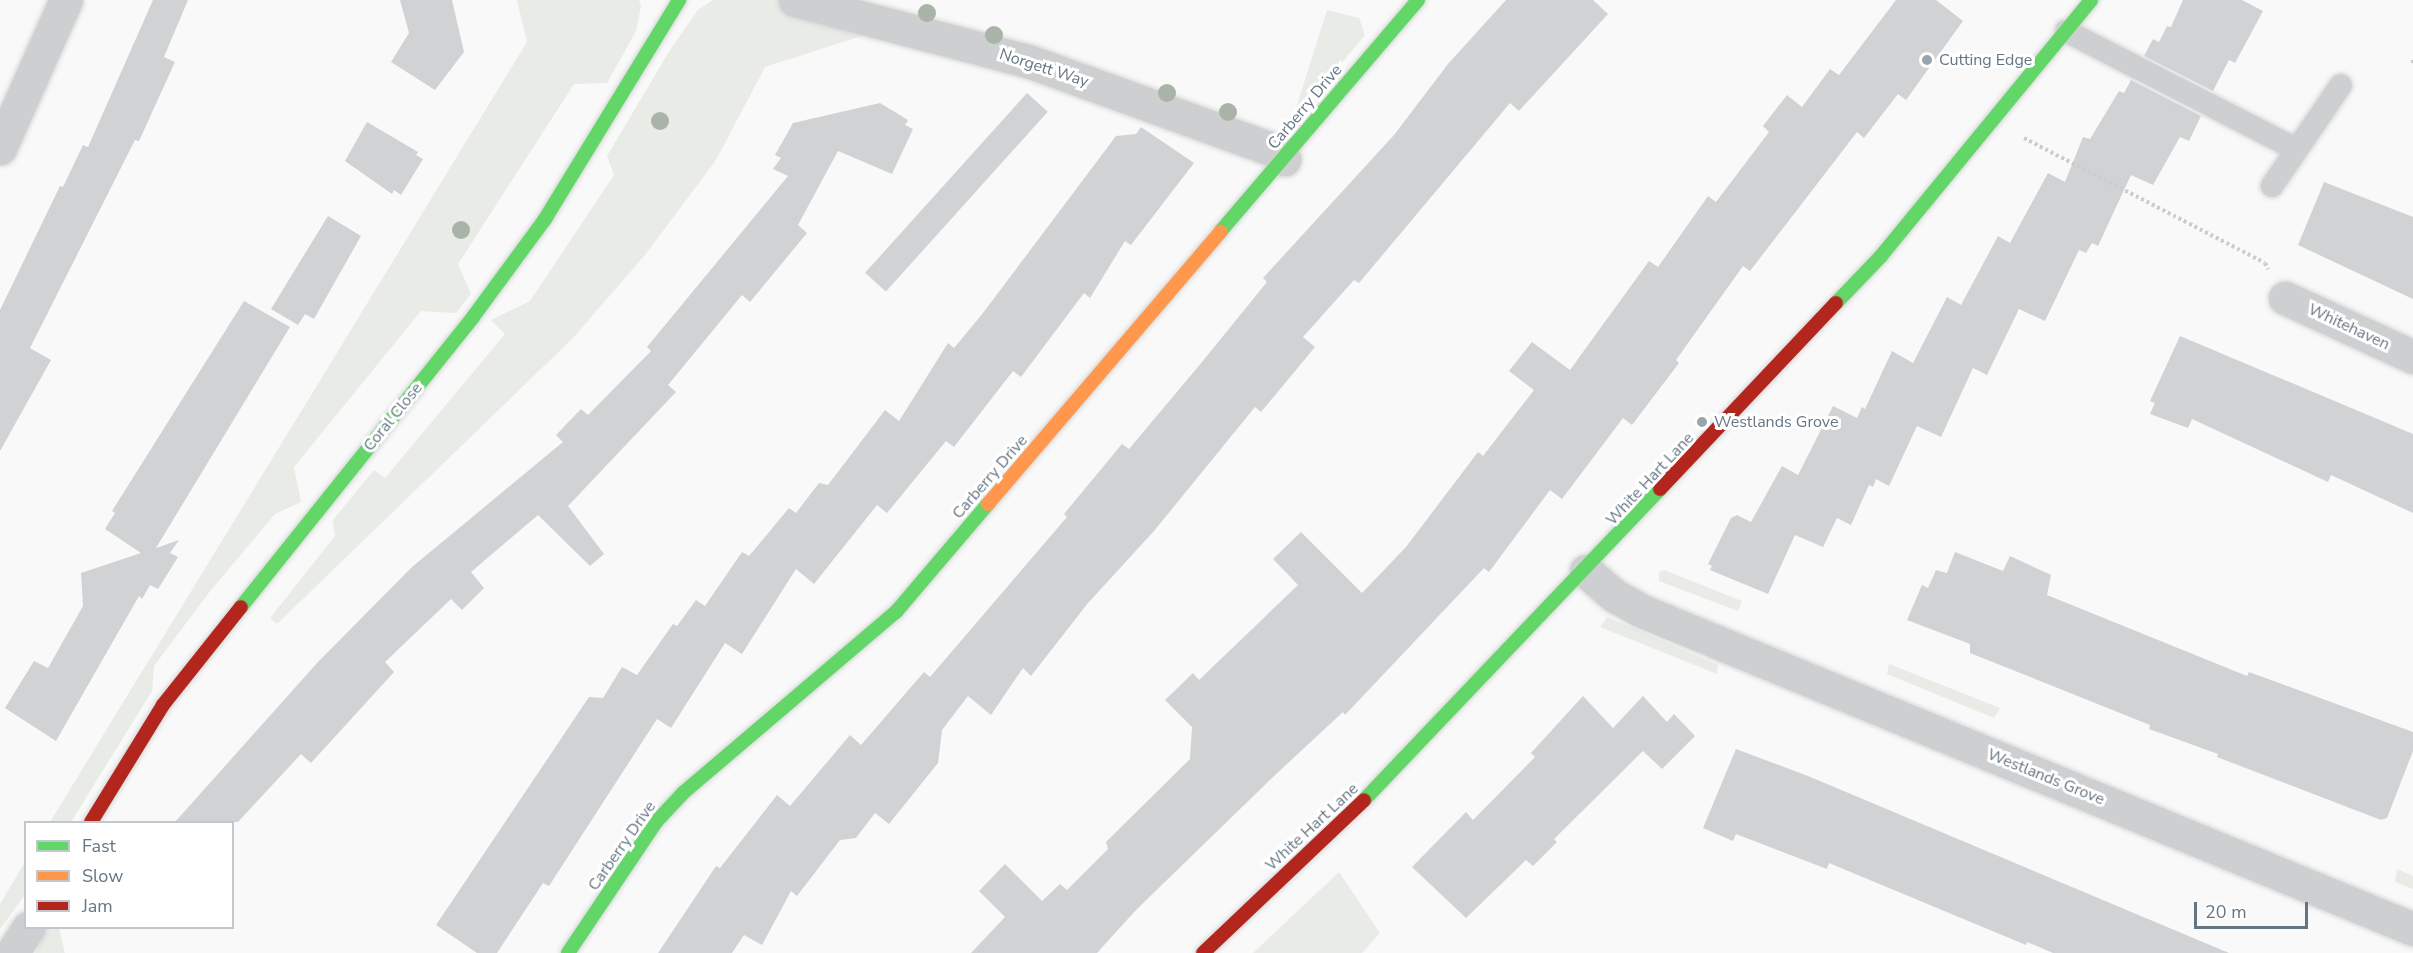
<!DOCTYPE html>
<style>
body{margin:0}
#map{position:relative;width:2413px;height:953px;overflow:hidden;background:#f9f9f9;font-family:"Nunito Sans",sans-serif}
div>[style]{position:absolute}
.green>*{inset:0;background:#e8ebe6}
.building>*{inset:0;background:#d0d2d3;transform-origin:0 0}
.path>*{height:4px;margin-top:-2px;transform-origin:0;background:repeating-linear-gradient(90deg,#cbcccd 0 3px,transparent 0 6px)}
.roads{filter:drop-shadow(0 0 2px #d5d6d7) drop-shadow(0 0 2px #d5d6d7)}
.lane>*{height:22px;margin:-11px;padding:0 11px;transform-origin:11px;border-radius:11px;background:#cecfd0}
.street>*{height:33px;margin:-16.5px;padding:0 16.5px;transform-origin:16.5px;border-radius:16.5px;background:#cecfd0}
.fast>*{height:14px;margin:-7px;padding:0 7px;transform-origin:7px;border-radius:7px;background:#63d668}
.slow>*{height:14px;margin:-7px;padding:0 7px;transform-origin:7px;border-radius:7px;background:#ff974d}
.jam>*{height:14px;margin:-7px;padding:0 7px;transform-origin:7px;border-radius:7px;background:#b3261e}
.trees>*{width:18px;height:18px;margin:-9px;border-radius:50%;background:#a9b3a7}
.dots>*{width:16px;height:16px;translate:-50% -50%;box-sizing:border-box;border:3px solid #fff;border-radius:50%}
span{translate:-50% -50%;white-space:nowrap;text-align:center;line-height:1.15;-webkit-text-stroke:6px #fff;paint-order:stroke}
.poi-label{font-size:16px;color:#657683}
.left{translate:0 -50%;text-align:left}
.street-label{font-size:16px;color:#657683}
.legend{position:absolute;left:24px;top:821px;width:210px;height:108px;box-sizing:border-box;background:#fff;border:2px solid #c1c8cd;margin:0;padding:8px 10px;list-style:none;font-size:18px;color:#657683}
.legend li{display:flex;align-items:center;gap:12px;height:30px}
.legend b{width:30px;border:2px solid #c1c8cd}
.scale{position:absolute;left:2194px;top:902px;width:114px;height:27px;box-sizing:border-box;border:3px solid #657683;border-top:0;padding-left:8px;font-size:18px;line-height:21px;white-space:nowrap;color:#657683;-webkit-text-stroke:4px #fff;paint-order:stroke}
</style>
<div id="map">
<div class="green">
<i style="clip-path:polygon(517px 0,639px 0,641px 6px,636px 31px,607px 83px,574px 84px,458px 264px,471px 294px,456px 313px,421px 311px,294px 467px,301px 502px,275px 514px,211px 590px,154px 666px,152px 691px,71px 822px,50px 822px,527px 42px)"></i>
<i style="clip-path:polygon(713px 0,792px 0,883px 29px,765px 67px,716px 160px,645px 255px,572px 339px,277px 624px,270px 618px,335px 536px,333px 520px,374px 470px,385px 478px,505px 334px,491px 320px,530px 301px,614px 175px,607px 156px,670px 50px,698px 10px)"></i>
<i style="clip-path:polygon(1327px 10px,1359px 18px,1365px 35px,1291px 124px)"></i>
<i style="clip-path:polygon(1664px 570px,1742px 601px,1738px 611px,1659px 581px,1659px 572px)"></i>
<i style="clip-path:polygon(1607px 617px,1718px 665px,1717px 674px,1600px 627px)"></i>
<i style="clip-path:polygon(1889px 664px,2000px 708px,1994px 718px,1887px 674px)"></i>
<i style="clip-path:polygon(25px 862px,25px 895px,0 929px,0 904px)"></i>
<i style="clip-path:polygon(2397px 869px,2413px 876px,2413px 889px,2395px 882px)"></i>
<i style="clip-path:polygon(1339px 872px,1380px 933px,1362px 953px,1253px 953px)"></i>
<i style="clip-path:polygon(46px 928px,59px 928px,65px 953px,36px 953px)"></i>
</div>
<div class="building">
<i style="clip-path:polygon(153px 0,188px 0,164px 57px,175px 62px,139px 141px,135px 140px,30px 348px,51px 360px,0 451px,0 310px,60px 186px,63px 187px,83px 145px,88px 147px)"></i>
<i style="clip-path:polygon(400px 0,452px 0,464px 52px,435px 90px,391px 62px,409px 33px)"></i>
<i style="clip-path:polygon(1506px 0,1593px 0,1608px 14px,1519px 111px,1510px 103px,1359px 283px,1354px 280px,1303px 337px,1315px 347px,1261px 412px,1255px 407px,1154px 531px,1088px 603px,1031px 676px,1023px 668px,991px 715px,968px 696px,942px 730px,938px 763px,889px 824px,875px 813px,856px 838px,840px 840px,797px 896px,791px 891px,762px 945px,744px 935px,732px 953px,658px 953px,716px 866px,720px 868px,777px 795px,790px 806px,850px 735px,861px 745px,924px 672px,930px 677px,1067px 517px,1064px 514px,1122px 444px,1129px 449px,1202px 362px,1267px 282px,1263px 278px,1394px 135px,1448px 64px)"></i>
<i style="clip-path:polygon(1896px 0,1936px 0,1963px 21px,1906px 100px,1898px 94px,1864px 138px,1857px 132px,1750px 271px,1743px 266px,1676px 360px,1679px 363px,1632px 425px,1623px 418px,1562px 499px,1550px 490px,1489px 572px,1484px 568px,1345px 715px,1343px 712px,1274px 776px,1136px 910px,1097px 953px,971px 953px,1005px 917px,979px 891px,1005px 864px,1042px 901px,1060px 884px,1067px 890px,1108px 849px,1106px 842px,1190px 759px,1192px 727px,1165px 700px,1193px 673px,1199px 680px,1298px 585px,1273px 559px,1301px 532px,1362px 593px,1406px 547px,1478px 452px,1483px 456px,1534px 390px,1509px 371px,1532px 342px,1570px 370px,1649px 261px,1658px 267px,1708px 196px,1716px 202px,1769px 132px,1763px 126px,1787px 95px,1802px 107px,1830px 69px,1839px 75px)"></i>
<i style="clip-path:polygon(2183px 0,2242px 0,2263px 11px,2235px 63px,2229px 60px,2213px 91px,2144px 56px,2153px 39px,2159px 42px,2167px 26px,2171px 27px)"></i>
<i style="clip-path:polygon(2131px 80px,2201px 116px,2189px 141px,2180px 137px,2153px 185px,2131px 175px,2098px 246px,2092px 243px,2086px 253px,2079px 250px,2045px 321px,2019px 309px,1987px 375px,1973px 368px,1941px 437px,1917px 426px,1889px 486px,1876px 479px,1873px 487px,1869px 485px,1851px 525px,1837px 518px,1823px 547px,1795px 535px,1768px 594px,1710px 570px,1712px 566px,1708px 564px,1731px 518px,1737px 515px,1751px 522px,1782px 466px,1798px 475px,1833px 406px,1857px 418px,1862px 407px,1865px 409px,1892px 351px,1913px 363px,1947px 297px,1961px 305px,1998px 236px,2010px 243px,2048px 173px,2065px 182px,2083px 137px,2090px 139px,2119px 91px,2124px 93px)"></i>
<i style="left:1027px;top:93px;width:28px;height:242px;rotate:42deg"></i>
<i style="clip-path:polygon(880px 103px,908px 120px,905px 125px,913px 129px,892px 174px,838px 151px,798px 225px,807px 233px,750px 302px,742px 295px,668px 385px,676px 392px,568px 506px,604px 554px,590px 566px,538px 515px,471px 572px,484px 588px,462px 610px,451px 599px,385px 662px,394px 672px,311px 763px,301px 754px,238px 822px,175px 822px,318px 662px,412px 567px,563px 442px,556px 435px,581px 409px,588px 415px,651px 351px,647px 347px,788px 176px,773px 169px,781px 158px,775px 155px,793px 123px)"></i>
<i style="clip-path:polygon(367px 122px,418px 152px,416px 155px,423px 159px,401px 195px,394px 190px,392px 194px,345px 161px)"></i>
<i style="clip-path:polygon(1141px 127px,1194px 163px,1131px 245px,1125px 241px,1090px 298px,1084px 293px,1021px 377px,1013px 371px,954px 447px,946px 441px,887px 513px,877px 505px,814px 584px,796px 569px,742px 654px,725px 643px,671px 728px,657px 719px,549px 886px,543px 883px,497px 953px,477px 953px,436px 925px,589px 697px,603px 698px,622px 667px,637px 675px,673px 624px,677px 626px,696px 600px,705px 606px,742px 552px,749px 556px,789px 508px,796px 513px,819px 483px,828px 485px,885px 410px,899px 421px,948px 343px,954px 348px,983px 313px,1116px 136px,1136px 134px)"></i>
<i style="clip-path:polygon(2324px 182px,2413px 217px,2413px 299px,2298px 245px)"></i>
<i style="clip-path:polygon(328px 216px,361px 236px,314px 319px,305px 314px,298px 325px,271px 309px)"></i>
<i style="clip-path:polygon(244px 301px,290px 327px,156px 548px,179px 540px,170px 553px,178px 557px,158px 589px,150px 585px,142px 599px,139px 596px,56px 741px,5px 708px,34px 661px,48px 668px,83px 606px,81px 573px,141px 553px,105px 529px,115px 513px,112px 511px)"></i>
<i style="clip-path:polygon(2180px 336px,2413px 434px,2413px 513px,2331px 475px,2328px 482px,2192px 419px,2188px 428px,2150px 414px,2155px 403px,2150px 401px)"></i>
<i style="clip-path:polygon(1955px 552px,2003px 571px,2010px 556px,2051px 575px,2047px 595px,2247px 676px,2249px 672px,2413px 732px,2413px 751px,2387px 818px,2381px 820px,2217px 757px,2218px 754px,2149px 729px,2150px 725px,1970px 653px,1970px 644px,1907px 620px,1922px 585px,1928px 588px,1936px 570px,1947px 573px)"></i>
<i style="clip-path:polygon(1583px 696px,1613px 728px,1643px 696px,1667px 722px,1674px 714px,1695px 736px,1662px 769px,1643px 751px,1554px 839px,1557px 842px,1533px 866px,1526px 860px,1466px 918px,1412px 867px,1466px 812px,1473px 820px,1535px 757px,1531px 753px)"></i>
<i style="clip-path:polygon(1736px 749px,1808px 776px,2229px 953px,2053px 953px,2027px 942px,2026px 945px,1829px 863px,1827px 869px,1736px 834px,1733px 841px,1703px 828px)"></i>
</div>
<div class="path">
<i style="left:2413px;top:60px;width:3px;rotate:90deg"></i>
<i style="left:2024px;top:138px;width:271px;rotate:27.4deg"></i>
<i style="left:2265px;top:263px;width:7px;rotate:63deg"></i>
</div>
<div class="roads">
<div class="lane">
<i style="left:2066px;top:31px;width:259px;rotate:27.2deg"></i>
<i style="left:2272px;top:186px;width:122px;rotate:-55.7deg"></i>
</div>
<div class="street">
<i style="left:795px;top:0;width:241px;rotate:14.7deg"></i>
<i style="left:1028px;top:61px;width:267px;rotate:19.9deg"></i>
<i style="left:1279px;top:152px;width:9px;rotate:54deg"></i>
<i style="left:0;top:148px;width:162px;rotate:-66deg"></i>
<i style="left:2285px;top:298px;width:141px;rotate:24.7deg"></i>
<i style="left:1586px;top:571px;width:38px;rotate:41deg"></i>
<i style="left:1615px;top:596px;width:31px;rotate:29deg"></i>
<i style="left:1642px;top:611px;width:834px;rotate:22.41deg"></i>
<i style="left:12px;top:953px;width:30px;rotate:-57deg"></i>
</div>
<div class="fast">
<i style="left:1220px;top:232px;width:305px;rotate:-49.5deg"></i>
<i style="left:1836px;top:303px;width:65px;rotate:-46.2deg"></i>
<i style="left:1881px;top:256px;width:331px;rotate:-50.6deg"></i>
<i style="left:241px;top:607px;width:371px;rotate:-51.3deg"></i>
<i style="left:473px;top:317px;width:122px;rotate:-53.7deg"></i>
<i style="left:545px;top:219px;width:257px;rotate:-58.5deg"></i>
<i style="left:1364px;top:800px;width:429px;rotate:-46.4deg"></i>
<i style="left:568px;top:953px;width:158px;rotate:-56.1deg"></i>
<i style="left:656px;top:822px;width:40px;rotate:-47deg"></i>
<i style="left:683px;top:793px;width:280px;rotate:-40.4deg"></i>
<i style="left:896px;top:612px;width:142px;rotate:-49.6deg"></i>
</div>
<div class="slow">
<i style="left:988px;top:504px;width:358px;rotate:-49.5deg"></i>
</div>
<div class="jam">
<i style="left:1660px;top:489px;width:256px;rotate:-46.6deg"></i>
<i style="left:91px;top:822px;width:137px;rotate:-58.4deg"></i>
<i style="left:163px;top:705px;width:125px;rotate:-51.5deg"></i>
<i style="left:1203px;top:953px;width:222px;rotate:-43.5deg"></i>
</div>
</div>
<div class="trees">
<i style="left:927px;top:13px"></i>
<i style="left:994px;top:35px"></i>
<i style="left:1167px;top:93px"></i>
<i style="left:1228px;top:112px"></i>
<i style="left:660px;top:121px"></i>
<i style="left:461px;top:230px"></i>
</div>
<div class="dots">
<i style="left:1927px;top:60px;background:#99a4ac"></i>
<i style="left:1702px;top:422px;background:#99a4ac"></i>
</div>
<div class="poi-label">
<span class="left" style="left:1939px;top:60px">Cutting Edge</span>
<span class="left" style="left:1714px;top:422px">Westlands Grove</span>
</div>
<div class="street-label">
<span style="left:1044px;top:68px;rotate:18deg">Norgett Way</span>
<span style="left:1305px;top:107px;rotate:-50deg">Carberry Drive</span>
<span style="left:2349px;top:327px;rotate:25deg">Whitehaven</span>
<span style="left:393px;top:417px;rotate:-51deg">Coral Close</span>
<span style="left:990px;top:477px;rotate:-49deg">Carberry Drive</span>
<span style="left:1650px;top:479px;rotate:-47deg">White Hart Lane</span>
<span style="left:2046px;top:777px;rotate:22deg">Westlands Grove</span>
<span style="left:1312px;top:827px;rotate:-43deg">White Hart Lane</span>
<span style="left:622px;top:846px;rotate:-55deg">Carberry Drive</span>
</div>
<ul class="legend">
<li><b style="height:8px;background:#63d668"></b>Fast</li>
<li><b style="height:8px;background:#ff974d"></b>Slow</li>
<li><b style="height:8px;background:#b3261e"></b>Jam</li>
</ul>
<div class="scale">20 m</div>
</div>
